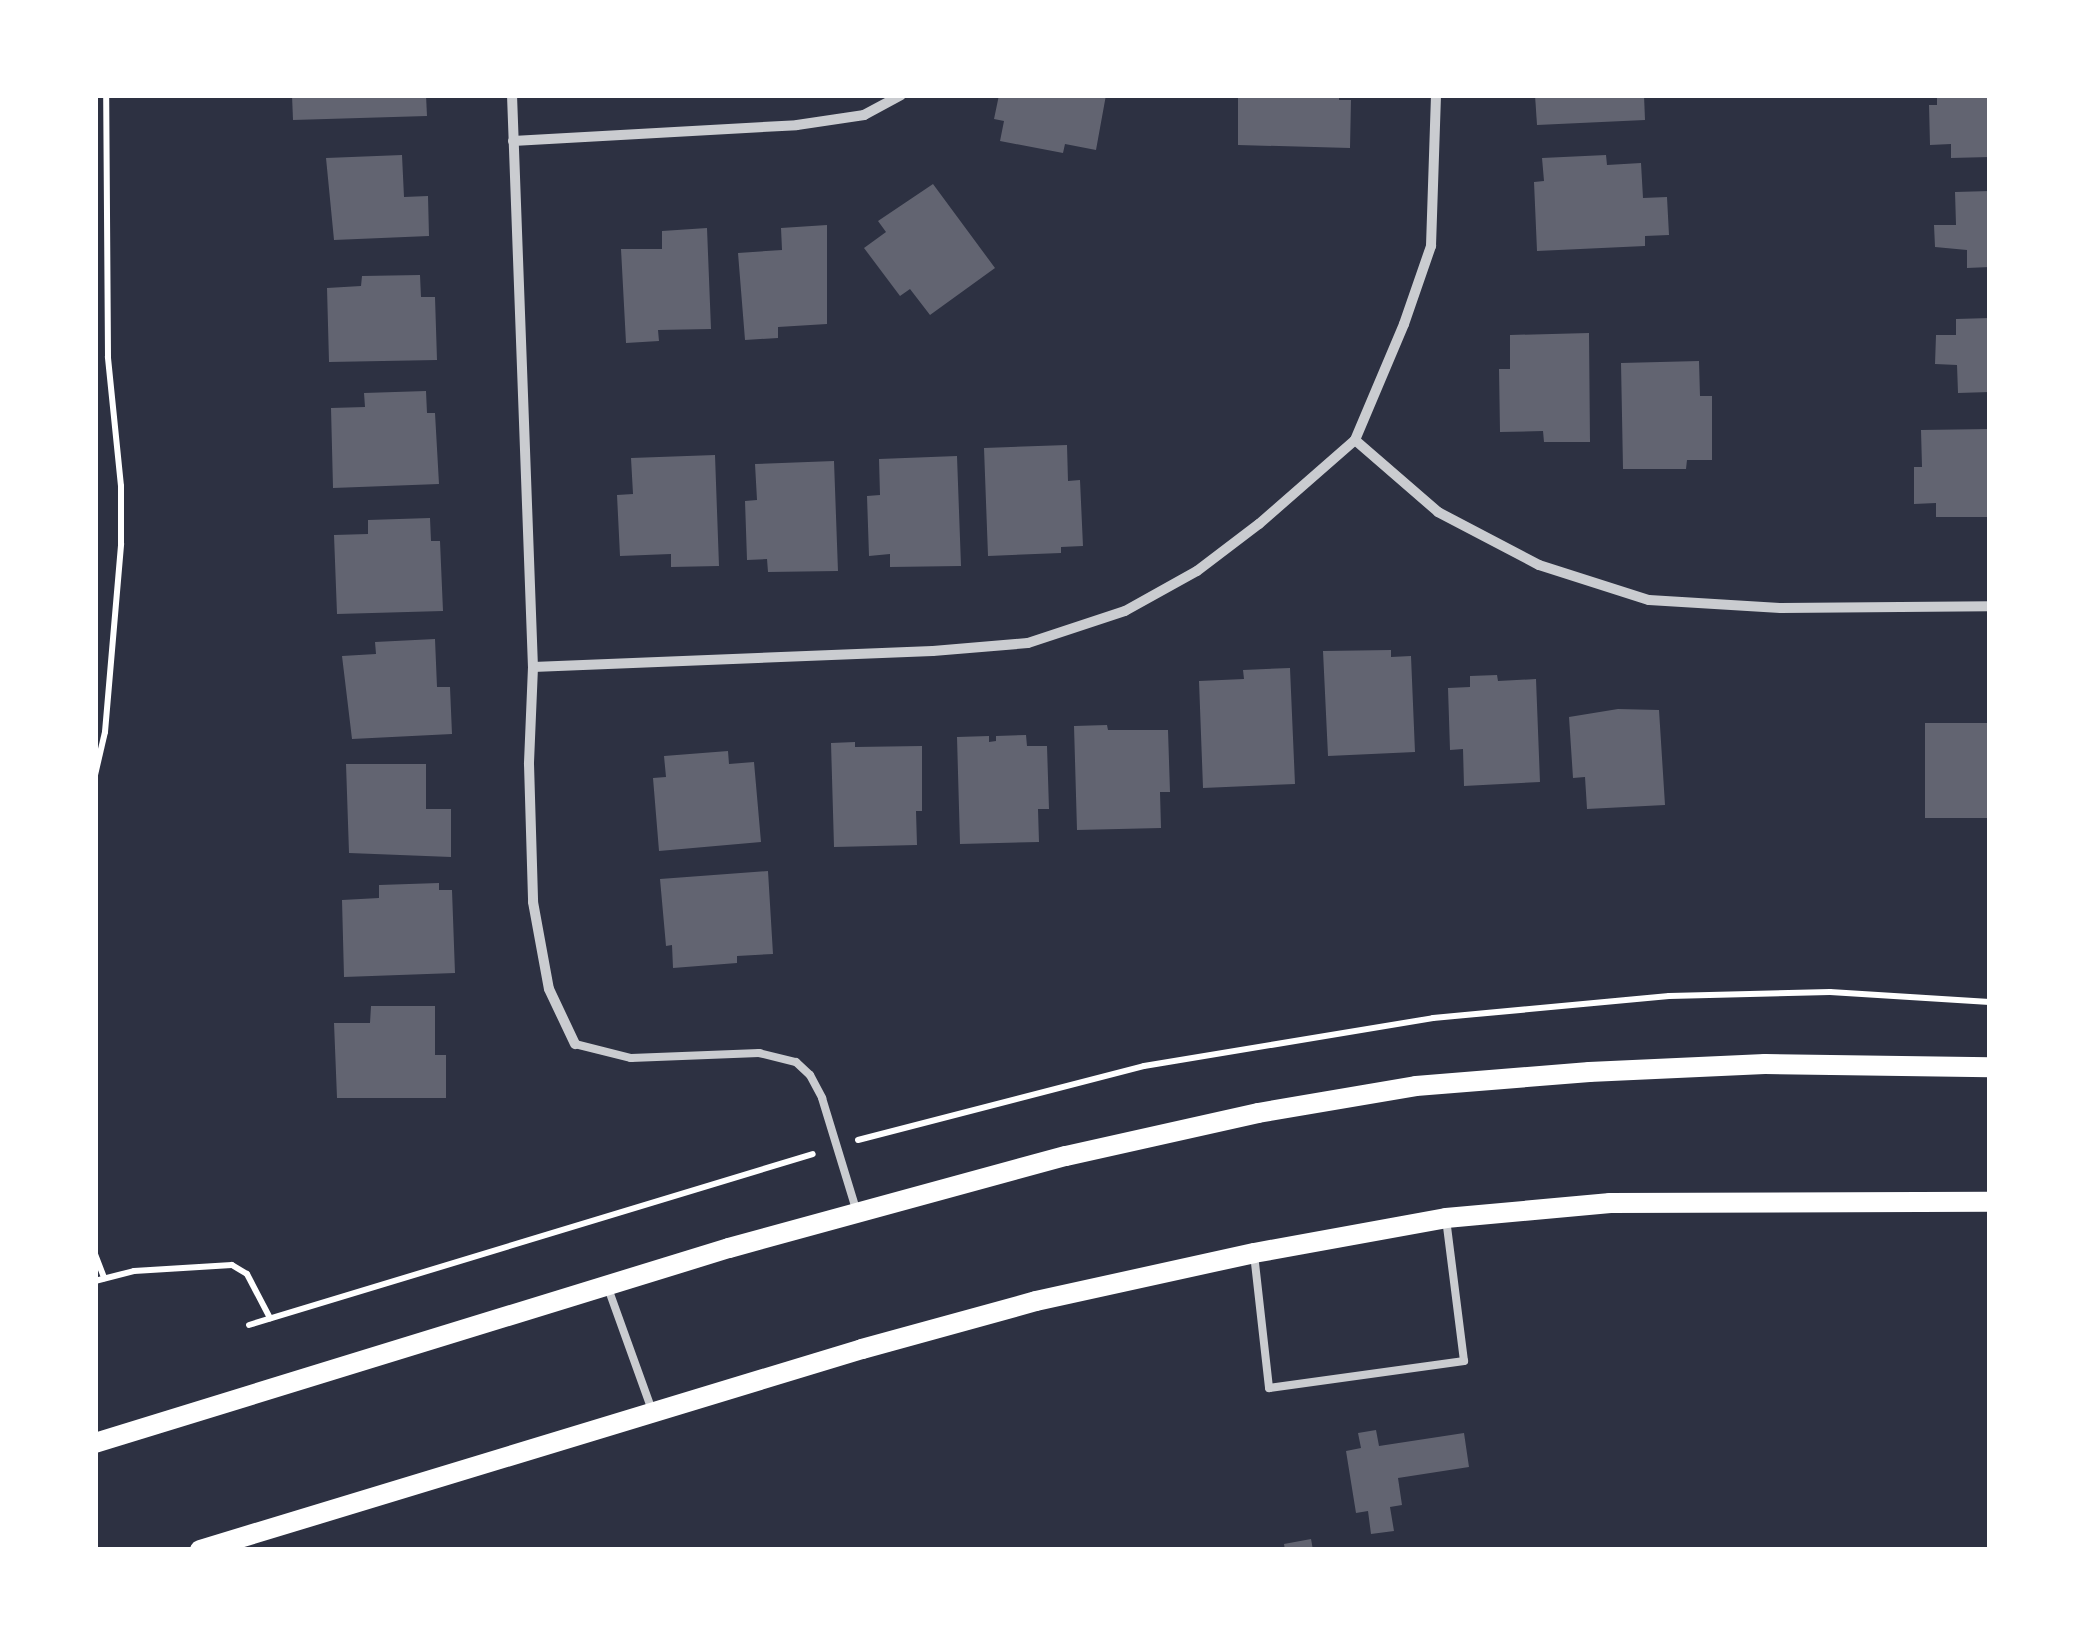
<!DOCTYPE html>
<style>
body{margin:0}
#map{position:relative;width:2085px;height:1645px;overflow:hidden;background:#2d3142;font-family:"Nunito Sans",sans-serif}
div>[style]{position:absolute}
.building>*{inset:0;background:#626471;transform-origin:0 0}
.path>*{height:6px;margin:-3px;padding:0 3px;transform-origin:3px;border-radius:3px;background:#fff}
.service>*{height:8px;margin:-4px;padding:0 4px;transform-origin:4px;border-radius:4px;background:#caccd0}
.minor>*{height:10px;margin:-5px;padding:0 5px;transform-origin:5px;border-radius:5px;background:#caccd0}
.secondary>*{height:20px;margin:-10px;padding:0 10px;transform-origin:10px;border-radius:10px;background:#fff}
span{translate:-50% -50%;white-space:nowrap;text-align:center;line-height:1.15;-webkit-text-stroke:10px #fff;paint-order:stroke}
.frame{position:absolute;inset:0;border:98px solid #fff;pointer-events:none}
</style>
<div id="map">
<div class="building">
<i style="clip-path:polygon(292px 95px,426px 95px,427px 116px,293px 120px)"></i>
<i style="clip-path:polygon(999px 95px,1106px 95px,1096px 150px,1065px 144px,1063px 153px,1000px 141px,1004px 121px,994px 119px)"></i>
<i style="clip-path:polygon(1238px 95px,1339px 95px,1339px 100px,1351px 100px,1350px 148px,1238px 145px)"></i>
<i style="clip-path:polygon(1535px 95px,1644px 95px,1645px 120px,1537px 125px)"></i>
<i style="clip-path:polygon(1937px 95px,1990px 95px,1990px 157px,1951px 158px,1951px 144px,1930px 145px,1929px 105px,1937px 105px)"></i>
<i style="clip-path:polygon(402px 155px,404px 197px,428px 196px,429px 236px,334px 240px,326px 158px)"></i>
<i style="clip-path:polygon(1606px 155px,1607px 165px,1641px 163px,1643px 198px,1667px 197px,1669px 235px,1645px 236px,1645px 246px,1537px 251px,1534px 182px,1544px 181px,1542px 158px)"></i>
<i style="clip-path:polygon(933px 184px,995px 268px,930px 315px,910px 289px,900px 296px,864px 248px,886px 232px,878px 221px)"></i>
<i style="clip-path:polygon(1990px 191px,1990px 267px,1967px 268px,1967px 250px,1935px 247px,1934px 225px,1956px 225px,1955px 192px)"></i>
<i style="clip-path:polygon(827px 225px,827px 324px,778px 327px,778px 338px,745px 340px,738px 253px,782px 250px,781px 228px)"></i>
<i style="clip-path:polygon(707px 228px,711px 329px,658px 330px,659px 341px,626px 343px,621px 249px,662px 249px,662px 231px)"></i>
<i style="clip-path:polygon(420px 275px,421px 297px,435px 297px,437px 360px,329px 362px,327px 288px,361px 286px,362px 276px)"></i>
<i style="clip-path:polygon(1990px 318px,1990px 392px,1958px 393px,1957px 365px,1935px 364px,1936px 335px,1956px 335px,1956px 319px)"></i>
<i style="clip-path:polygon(1589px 333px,1590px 442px,1544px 442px,1543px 431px,1500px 432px,1499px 369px,1510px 369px,1510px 335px)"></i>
<i style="clip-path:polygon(1699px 361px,1700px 396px,1712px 396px,1712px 460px,1687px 460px,1686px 469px,1623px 469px,1621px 363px)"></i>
<i style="clip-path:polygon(426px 391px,427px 413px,435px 413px,439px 484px,333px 488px,331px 408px,365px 407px,364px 393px)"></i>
<i style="clip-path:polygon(1990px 429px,1990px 517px,1936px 517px,1936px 503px,1914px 504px,1914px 467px,1922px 467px,1921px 430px)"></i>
<i style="clip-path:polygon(1067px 445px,1068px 481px,1080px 480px,1083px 546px,1061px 547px,1061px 553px,988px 556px,984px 448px)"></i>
<i style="clip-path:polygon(715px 455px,719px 566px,671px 567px,671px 554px,620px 556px,617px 495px,633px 494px,631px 458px)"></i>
<i style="clip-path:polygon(957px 456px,961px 566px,890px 567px,890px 554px,869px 556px,867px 496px,880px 495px,879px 459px)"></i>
<i style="clip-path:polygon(834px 461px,838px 571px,768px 572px,767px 559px,747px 560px,745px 501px,757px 500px,755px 464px)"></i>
<i style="clip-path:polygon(430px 518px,431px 541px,440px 541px,443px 611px,337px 614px,334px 535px,368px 534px,368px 520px)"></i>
<i style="clip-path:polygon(435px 639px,437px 687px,450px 687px,452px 734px,352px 739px,342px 656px,376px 654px,375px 642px)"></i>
<i style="clip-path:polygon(1391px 650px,1391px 657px,1411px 656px,1415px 752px,1328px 756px,1323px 651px)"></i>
<i style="clip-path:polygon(1290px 668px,1295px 784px,1203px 788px,1199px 681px,1244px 679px,1243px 670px)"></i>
<i style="clip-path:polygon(1497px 675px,1498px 681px,1536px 679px,1540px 782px,1464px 786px,1463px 749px,1450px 750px,1448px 688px,1470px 687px,1470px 676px)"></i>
<i style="clip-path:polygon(1618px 709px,1659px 710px,1665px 805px,1587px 809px,1585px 777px,1573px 778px,1569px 717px)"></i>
<i style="left:1990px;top:723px;width:95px;height:65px;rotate:90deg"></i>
<i style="clip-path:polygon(1107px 725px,1108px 730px,1168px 730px,1170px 792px,1160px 792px,1161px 828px,1077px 830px,1074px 726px)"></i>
<i style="clip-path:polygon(1026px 735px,1027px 746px,1047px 746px,1049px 809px,1038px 809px,1039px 842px,960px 844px,957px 737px,989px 736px,989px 742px,996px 741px,996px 736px)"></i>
<i style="clip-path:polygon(855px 742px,855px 747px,922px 746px,922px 811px,916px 811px,917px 845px,834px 847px,831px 743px)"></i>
<i style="clip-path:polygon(728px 751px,729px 764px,754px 762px,761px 842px,659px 851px,653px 778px,666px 777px,664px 756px)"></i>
<i style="clip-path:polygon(346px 764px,426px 764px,426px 809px,451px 809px,451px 857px,349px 853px)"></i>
<i style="clip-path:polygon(768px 871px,773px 954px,737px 956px,737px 963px,673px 968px,672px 945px,666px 946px,660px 879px)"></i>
<i style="clip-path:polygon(439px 883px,439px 890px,452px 890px,455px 973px,344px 977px,342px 900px,379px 898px,379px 885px)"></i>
<i style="clip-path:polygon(371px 1006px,435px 1006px,435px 1055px,446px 1055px,446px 1098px,337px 1098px,334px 1023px,370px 1023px)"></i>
<i style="clip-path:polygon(1376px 1430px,1379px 1446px,1464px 1433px,1469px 1467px,1398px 1478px,1402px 1505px,1390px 1507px,1394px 1531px,1371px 1534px,1368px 1511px,1356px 1513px,1346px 1451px,1361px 1448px,1358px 1433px)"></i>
<i style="clip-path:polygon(1311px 1539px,1313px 1550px,1285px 1550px,1284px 1544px)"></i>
</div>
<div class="path">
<i style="left:95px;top:775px;width:44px;rotate:-76.9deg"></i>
<i style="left:105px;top:732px;width:189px;rotate:-85.1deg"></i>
<i style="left:121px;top:544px;width:58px;rotate:-90deg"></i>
<i style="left:121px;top:486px;width:130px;rotate:-95.8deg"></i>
<i style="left:108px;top:357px;width:262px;rotate:-90.4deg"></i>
<i style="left:858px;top:1140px;width:295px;rotate:-14.5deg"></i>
<i style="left:1144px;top:1066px;width:293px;rotate:-9.4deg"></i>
<i style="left:1433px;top:1018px;width:237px;rotate:-5.3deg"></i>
<i style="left:1669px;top:996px;width:161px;rotate:-1.4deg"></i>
<i style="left:1830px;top:992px;width:160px;rotate:3.6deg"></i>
<i style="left:95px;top:1254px;width:26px;rotate:69deg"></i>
<i style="left:95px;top:1281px;width:40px;rotate:-14.4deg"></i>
<i style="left:134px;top:1271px;width:98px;rotate:-3.5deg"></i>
<i style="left:232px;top:1265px;width:17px;rotate:31deg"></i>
<i style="left:247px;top:1274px;width:50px;rotate:62.4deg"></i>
<i style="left:249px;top:1325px;width:589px;rotate:-16.87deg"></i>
</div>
<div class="service">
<i style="left:575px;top:1044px;width:58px;rotate:14deg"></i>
<i style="left:631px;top:1058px;width:128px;rotate:-2.2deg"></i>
<i style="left:759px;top:1053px;width:38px;rotate:14deg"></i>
<i style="left:796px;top:1062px;width:19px;rotate:43deg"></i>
<i style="left:810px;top:1075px;width:26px;rotate:62deg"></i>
<i style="left:822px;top:1098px;width:116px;rotate:73deg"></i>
<i style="left:1254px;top:1254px;width:135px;rotate:83.6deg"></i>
<i style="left:1269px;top:1388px;width:197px;rotate:-7.9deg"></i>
<i style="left:1464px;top:1361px;width:144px;rotate:-97.2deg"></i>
<i style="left:608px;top:1288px;width:130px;rotate:70.2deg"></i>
</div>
<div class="minor">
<i style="left:512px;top:95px;width:572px;rotate:87.9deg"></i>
<i style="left:533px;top:667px;width:97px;rotate:92.4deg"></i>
<i style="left:529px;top:764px;width:138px;rotate:88.3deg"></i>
<i style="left:533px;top:902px;width:88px;rotate:79.6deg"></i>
<i style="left:549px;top:989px;width:61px;rotate:64.7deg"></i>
<i style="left:513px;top:141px;width:284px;rotate:-3.2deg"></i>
<i style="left:797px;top:125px;width:68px;rotate:-8.5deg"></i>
<i style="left:864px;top:115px;width:42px;rotate:-28.4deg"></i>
<i style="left:1355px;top:440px;width:110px;rotate:40.9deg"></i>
<i style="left:1438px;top:512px;width:114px;rotate:27.7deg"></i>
<i style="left:1539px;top:565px;width:115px;rotate:17.7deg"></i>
<i style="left:1649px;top:600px;width:132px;rotate:3.5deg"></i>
<i style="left:1781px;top:608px;width:209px;rotate:-0.5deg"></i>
<i style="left:533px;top:667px;width:400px;rotate:-2.3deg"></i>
<i style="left:933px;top:651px;width:95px;rotate:-4.8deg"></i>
<i style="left:1028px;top:643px;width:102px;rotate:-18.3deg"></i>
<i style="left:1125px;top:611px;width:82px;rotate:-29.1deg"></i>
<i style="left:1197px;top:571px;width:78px;rotate:-37.2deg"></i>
<i style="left:1259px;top:524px;width:128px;rotate:-41.2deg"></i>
<i style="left:1355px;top:440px;width:126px;rotate:-67.1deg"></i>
<i style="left:1404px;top:324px;width:83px;rotate:-70.9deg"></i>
<i style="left:1431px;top:246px;width:151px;rotate:-88.1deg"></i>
</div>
<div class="secondary">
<i style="left:95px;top:1443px;width:663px;rotate:-17.1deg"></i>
<i style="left:729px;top:1248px;width:349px;rotate:-15.3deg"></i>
<i style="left:1066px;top:1156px;width:197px;rotate:-12.6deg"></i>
<i style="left:1258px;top:1113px;width:160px;rotate:-9.7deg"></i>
<i style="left:1416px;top:1086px;width:174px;rotate:-4.6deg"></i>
<i style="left:1589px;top:1072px;width:176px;rotate:-2.6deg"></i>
<i style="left:1765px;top:1064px;width:225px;rotate:0.8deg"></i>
<i style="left:200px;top:1550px;width:692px;rotate:-16.89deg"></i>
<i style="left:862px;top:1349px;width:180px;rotate:-15.4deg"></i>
<i style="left:1036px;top:1301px;width:223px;rotate:-12.4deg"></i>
<i style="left:1254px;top:1253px;width:195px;rotate:-10.3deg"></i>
<i style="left:1446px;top:1218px;width:165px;rotate:-5.2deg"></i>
<i style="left:1610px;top:1203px;width:380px;rotate:-0.2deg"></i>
</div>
<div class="frame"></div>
</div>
